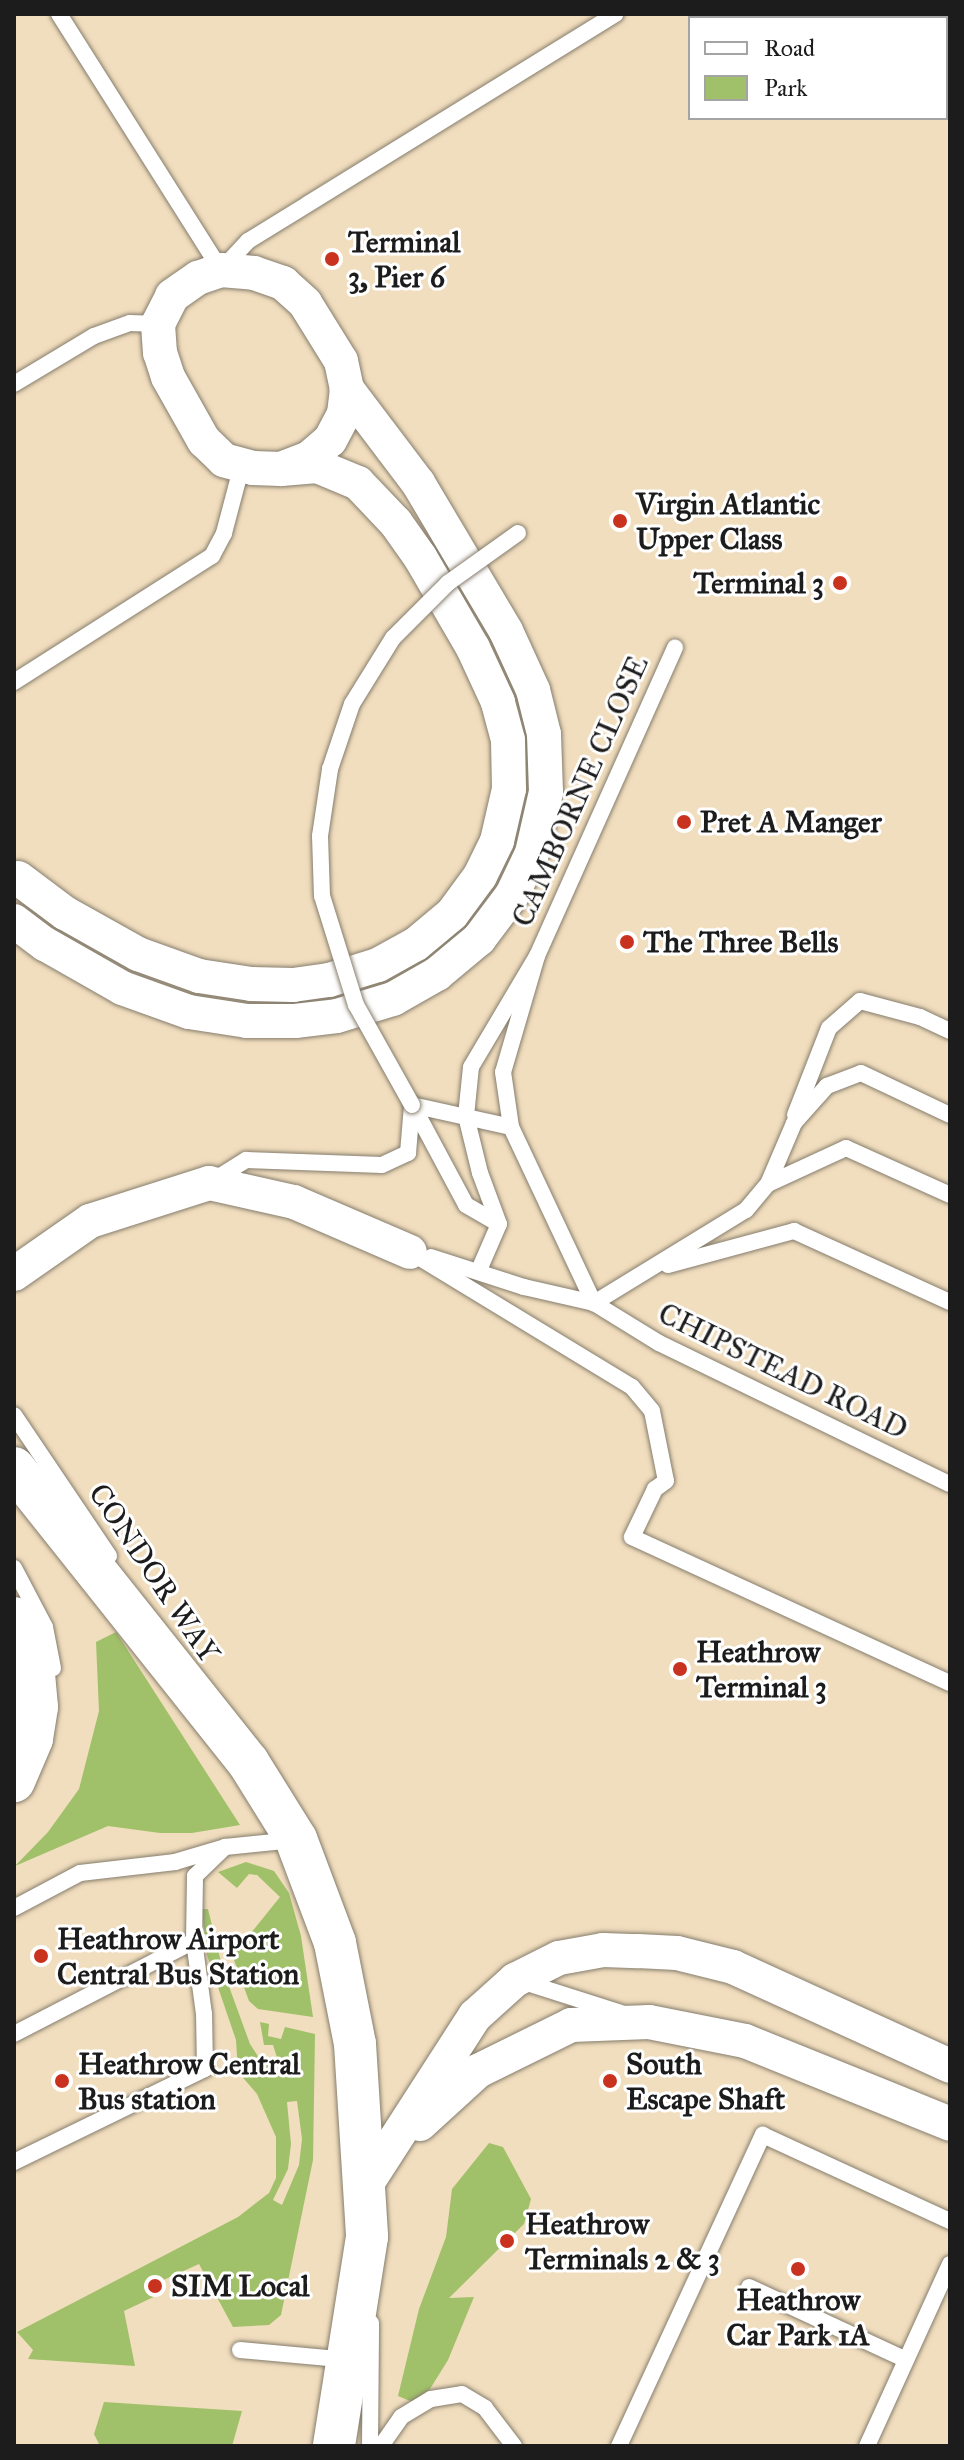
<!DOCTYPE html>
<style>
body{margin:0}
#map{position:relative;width:964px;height:2460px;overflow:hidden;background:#f1debe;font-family:"IM FELL Great Primer",serif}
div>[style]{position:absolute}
.green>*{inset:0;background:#a0c169}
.roads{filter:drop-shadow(0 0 2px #867d6d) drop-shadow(0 0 2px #867d6d)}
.service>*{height:16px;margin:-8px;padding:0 8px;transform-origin:8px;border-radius:8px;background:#fff}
.minor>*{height:34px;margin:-17px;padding:0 17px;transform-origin:17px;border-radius:17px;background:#fff}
.tertiary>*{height:42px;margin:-21px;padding:0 21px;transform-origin:21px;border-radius:21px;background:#fff}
.bridges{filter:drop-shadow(0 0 2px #867d6d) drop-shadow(0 0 2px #867d6d)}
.service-bridge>*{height:16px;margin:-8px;padding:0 8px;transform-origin:8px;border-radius:8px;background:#fff}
.dots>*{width:22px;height:22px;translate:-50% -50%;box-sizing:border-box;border:4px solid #fff;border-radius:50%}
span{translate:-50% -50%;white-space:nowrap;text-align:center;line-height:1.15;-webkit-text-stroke:6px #fff;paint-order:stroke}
.poi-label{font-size:30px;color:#1c1c1c;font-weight:700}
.left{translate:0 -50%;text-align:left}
.right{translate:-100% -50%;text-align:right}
.street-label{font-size:30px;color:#1c1c1c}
.frame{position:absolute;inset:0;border:16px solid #1c1c1c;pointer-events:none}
.legend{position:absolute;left:688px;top:16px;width:260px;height:104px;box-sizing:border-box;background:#fff;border:2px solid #a4a4a4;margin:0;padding:10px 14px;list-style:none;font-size:24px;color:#1c1c1c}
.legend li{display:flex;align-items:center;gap:16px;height:40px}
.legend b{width:40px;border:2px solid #a4a4a4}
</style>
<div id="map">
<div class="green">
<i style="clip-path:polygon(116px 1632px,240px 1825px,192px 1833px,160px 1833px,108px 1826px,15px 1866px,48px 1832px,79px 1789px,99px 1711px,96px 1642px)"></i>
<i style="clip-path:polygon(246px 1862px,274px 1871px,289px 1893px,301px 1936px,313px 2017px,258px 2009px,249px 2001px,234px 1960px,235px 1953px,280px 1897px,257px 1875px,249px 1874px,237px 1888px,218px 1872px)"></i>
<i style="clip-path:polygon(evenodd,202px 1909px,208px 1909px,223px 1970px,250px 2044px,261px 2061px,281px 2070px,273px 2045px,264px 2045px,260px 2022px,269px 2024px,268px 2036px,281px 2039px,285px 2027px,315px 2034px,313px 2160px,281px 2315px,269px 2325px,233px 2327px,199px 2264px,159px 2282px,162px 2293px,124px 2311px,135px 2366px,28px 2359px,33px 2350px,17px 2332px,238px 2217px,269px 2193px,276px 2178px,276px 2137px,257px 2094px,238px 2072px,236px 2040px,207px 1955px,202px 1909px,297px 2101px,302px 2139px,299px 2165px,282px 2205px,273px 2200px,288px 2169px,291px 2144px,287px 2102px,297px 2101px)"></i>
<i style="clip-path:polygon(489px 2143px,503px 2147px,531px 2199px,524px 2224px,449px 2298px,474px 2297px,448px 2360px,420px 2405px,398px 2396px,419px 2309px,446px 2237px,452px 2189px)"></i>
<i style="clip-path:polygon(104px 2402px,242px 2411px,232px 2446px,100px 2446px,94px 2434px)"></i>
</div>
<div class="roads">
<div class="service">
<i style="left:59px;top:14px;width:303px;rotate:57.7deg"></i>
<i style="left:221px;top:270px;width:40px;rotate:-47deg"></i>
<i style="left:248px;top:241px;width:432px;rotate:-31.7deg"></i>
<i style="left:14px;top:384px;width:93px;rotate:-31deg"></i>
<i style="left:94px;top:336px;width:38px;rotate:-20deg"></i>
<i style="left:130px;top:323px;width:28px;rotate:2deg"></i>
<i style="left:14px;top:682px;width:235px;rotate:-32.5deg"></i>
<i style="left:212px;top:556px;width:26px;rotate:-62deg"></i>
<i style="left:224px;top:533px;width:70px;rotate:-75.2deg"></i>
<i style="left:537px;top:956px;width:121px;rotate:106.3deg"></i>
<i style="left:503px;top:1072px;width:56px;rotate:81.7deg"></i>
<i style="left:511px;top:1127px;width:195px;rotate:64.8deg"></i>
<i style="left:594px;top:1303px;width:76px;rotate:31.6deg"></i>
<i style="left:659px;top:1343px;width:323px;rotate:25.9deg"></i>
<i style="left:412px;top:1105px;width:101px;rotate:12.5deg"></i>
<i style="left:413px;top:1106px;width:112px;rotate:61.8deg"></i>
<i style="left:466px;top:1205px;width:38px;rotate:30deg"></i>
<i style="left:795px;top:1115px;width:93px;rotate:-68.7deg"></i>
<i style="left:829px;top:1028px;width:41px;rotate:-41.1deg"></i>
<i style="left:860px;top:1001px;width:62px;rotate:14.9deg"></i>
<i style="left:920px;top:1017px;width:33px;rotate:25deg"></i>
<i style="left:214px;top:1180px;width:38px;rotate:-32deg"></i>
<i style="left:246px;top:1160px;width:136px;rotate:2.1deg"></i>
<i style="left:382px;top:1165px;width:29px;rotate:-25deg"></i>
<i style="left:408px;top:1153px;width:48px;rotate:-85.2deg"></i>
<i style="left:768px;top:1184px;width:86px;rotate:-24.8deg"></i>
<i style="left:846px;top:1148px;width:114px;rotate:24.3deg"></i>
<i style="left:410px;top:1252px;width:260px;rotate:31.3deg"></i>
<i style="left:632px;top:1387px;width:31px;rotate:50deg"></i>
<i style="left:652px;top:1411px;width:71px;rotate:78.7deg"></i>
<i style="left:666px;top:1481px;width:14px;rotate:144deg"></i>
<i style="left:655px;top:1489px;width:53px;rotate:115.6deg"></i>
<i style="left:632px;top:1537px;width:350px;rotate:24.7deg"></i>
<i style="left:431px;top:1257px;width:98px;rotate:17.9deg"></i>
<i style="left:524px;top:1287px;width:72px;rotate:12.9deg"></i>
<i style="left:594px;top:1303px;width:178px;rotate:-31.5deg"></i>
<i style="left:746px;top:1210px;width:34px;rotate:-50deg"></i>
<i style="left:768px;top:1184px;width:66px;rotate:-66.9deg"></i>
<i style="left:794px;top:1123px;width:50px;rotate:-48.3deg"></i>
<i style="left:827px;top:1086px;width:36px;rotate:-21deg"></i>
<i style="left:861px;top:1073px;width:98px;rotate:25.3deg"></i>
<i style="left:668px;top:1265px;width:131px;rotate:-15.1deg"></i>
<i style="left:794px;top:1231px;width:171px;rotate:24.5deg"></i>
<i style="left:479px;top:1270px;width:50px;rotate:-66.5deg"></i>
<i style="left:499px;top:1224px;width:54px;rotate:-110.4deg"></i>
<i style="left:480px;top:1173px;width:59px;rotate:-103.8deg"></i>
<i style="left:466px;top:1116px;width:49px;rotate:-84.2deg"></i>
<i style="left:471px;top:1067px;width:129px;rotate:-59.3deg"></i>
<i style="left:537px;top:956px;width:338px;rotate:-65.9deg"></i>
<i style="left:14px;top:1415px;width:170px;rotate:56deg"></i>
<i style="left:14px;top:1568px;width:67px;rotate:62.3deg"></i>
<i style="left:45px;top:1627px;width:42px;rotate:79deg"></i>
<i style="left:14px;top:1908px;width:75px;rotate:-27.9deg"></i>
<i style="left:80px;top:1873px;width:96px;rotate:-6.6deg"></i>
<i style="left:175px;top:1862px;width:52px;rotate:-16.7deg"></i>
<i style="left:225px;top:1847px;width:69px;rotate:-5.8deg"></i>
<i style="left:521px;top:1981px;width:105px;rotate:17.7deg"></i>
<i style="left:14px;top:2034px;width:203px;rotate:-27.3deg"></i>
<i style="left:14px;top:2162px;width:212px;rotate:-26deg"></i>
<i style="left:205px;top:2069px;width:55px;rotate:-91deg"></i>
<i style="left:204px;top:2014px;width:74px;rotate:-97.8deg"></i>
<i style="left:194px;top:1941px;width:65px;rotate:-89.1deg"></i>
<i style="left:195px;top:1876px;width:42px;rotate:-44deg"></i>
<i style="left:749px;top:2287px;width:173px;rotate:24.9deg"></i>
<i style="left:240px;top:2350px;width:109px;rotate:5.2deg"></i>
<i style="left:370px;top:2446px;width:123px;rotate:-89.5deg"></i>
<i style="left:381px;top:2446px;width:35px;rotate:-55deg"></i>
<i style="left:401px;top:2417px;width:35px;rotate:-31deg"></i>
<i style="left:431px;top:2399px;width:31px;rotate:-9deg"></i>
<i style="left:462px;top:2394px;width:27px;rotate:31deg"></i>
<i style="left:485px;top:2408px;width:48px;rotate:52.7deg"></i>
<i style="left:619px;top:2446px;width:343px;rotate:-65.2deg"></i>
<i style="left:763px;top:2135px;width:206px;rotate:24.7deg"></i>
<i style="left:867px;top:2446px;width:200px;rotate:-65.5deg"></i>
</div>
<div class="minor">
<i style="left:221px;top:270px;width:33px;rotate:5deg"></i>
<i style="left:254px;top:273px;width:31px;rotate:19deg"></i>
<i style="left:283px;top:283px;width:30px;rotate:42deg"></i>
<i style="left:305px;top:303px;width:68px;rotate:58.2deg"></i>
<i style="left:341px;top:361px;width:29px;rotate:78deg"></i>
<i style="left:347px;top:389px;width:25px;rotate:97deg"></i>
<i style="left:344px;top:414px;width:30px;rotate:118deg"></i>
<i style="left:330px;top:440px;width:28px;rotate:139deg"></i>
<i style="left:309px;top:458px;width:30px;rotate:159deg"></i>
<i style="left:281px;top:469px;width:28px;rotate:-178deg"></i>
<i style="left:253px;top:468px;width:30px;rotate:-165deg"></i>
<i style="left:224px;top:460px;width:28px;rotate:-136deg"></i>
<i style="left:204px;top:441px;width:73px;rotate:-119.4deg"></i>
<i style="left:168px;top:377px;width:25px;rotate:-108deg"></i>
<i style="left:160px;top:353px;width:29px;rotate:-94deg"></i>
<i style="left:158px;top:324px;width:31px;rotate:-63deg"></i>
<i style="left:172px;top:296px;width:32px;rotate:-35deg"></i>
<i style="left:198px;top:278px;width:24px;rotate:-19deg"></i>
<i style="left:18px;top:878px;width:59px;rotate:36.7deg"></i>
<i style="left:65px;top:913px;width:84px;rotate:29.3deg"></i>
<i style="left:138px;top:954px;width:65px;rotate:19.8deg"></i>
<i style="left:199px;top:976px;width:53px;rotate:8.7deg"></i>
<i style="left:251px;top:984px;width:42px;rotate:1.4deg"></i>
<i style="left:293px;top:985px;width:36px;rotate:-8deg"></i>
<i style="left:329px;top:980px;width:51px;rotate:-17deg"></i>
<i style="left:378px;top:965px;width:43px;rotate:-28.9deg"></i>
<i style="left:416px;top:944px;width:47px;rotate:-39.8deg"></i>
<i style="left:452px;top:914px;width:47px;rotate:-53.6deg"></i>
<i style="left:480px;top:876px;width:39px;rotate:-64deg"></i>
<i style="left:497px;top:841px;width:53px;rotate:-77deg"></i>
<i style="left:509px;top:789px;width:49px;rotate:-91.2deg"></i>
<i style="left:508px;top:740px;width:39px;rotate:-105deg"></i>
<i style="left:498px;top:702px;width:60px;rotate:-114.8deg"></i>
<i style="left:473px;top:648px;width:105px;rotate:-120.2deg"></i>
<i style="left:420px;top:557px;width:42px;rotate:-125.2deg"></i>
<i style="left:396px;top:523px;width:55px;rotate:-133.5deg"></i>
<i style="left:358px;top:483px;width:44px;rotate:-157.5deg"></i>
<i style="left:317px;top:466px;width:36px;rotate:175deg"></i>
<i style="left:14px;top:921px;width:39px;rotate:37deg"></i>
<i style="left:45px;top:944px;width:89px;rotate:29.7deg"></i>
<i style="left:122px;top:988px;width:71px;rotate:19.7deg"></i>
<i style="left:189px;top:1012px;width:59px;rotate:8.8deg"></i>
<i style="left:247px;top:1021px;width:48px"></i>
<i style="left:295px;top:1021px;width:42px;rotate:-6.8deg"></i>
<i style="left:337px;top:1016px;width:59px;rotate:-16.9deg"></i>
<i style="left:393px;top:999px;width:51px;rotate:-29.6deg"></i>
<i style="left:437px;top:974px;width:55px;rotate:-39.8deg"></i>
<i style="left:479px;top:939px;width:55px;rotate:-53.1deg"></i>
<i style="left:512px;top:895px;width:47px;rotate:-64.5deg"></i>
<i style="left:532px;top:853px;width:63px;rotate:-77.1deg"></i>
<i style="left:546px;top:792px;width:58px;rotate:-92deg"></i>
<i style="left:544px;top:734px;width:45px;rotate:-104deg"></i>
<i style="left:533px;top:690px;width:65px;rotate:-114.6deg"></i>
<i style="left:506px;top:631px;width:172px;rotate:-120.7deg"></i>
<i style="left:418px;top:483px;width:118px;rotate:-127.1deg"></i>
<i style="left:14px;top:1274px;width:93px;rotate:-34.9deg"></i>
<i style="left:90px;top:1221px;width:125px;rotate:-17.7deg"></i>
<i style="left:209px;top:1183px;width:87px;rotate:12.6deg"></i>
<i style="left:294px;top:1202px;width:126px;rotate:23.3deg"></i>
<i style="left:420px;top:2124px;width:79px;rotate:-42.4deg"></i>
<i style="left:478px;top:2071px;width:104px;rotate:-26.3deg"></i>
<i style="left:571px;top:2025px;width:78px;rotate:-2.2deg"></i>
<i style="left:649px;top:2022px;width:98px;rotate:11.2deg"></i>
<i style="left:745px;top:2041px;width:221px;rotate:22deg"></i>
<i style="left:364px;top:2188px;width:205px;rotate:-57.2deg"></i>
<i style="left:475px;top:2016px;width:54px;rotate:-42deg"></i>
<i style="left:515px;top:1980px;width:49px;rotate:-26.6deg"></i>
<i style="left:559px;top:1958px;width:45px;rotate:-10.3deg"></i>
<i style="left:603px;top:1950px;width:35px;rotate:2deg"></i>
<i style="left:638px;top:1951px;width:39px;rotate:3deg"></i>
<i style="left:677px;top:1953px;width:58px;rotate:14deg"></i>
<i style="left:733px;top:1967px;width:239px;rotate:24.5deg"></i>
</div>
<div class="tertiary">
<i style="left:14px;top:1468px;width:376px;rotate:51.5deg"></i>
<i style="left:248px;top:1762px;width:91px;rotate:58.1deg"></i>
<i style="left:296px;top:1839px;width:111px;rotate:69.4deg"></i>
<i style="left:335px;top:1943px;width:103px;rotate:78.8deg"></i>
<i style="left:355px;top:2044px;width:193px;rotate:86.4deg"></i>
<i style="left:367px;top:2237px;width:212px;rotate:99deg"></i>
<i style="left:14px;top:1618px;width:49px;rotate:67.1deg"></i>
<i style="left:33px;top:1663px;width:44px;rotate:84.8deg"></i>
<i style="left:37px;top:1707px;width:32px;rotate:99deg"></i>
<i style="left:32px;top:1739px;width:46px;rotate:113.2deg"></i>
</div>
</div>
<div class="bridges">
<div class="service-bridge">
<i style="left:412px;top:1105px;width:115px;rotate:-119.2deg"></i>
<i style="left:356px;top:1005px;width:114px;rotate:-107.3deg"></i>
<i style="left:322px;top:896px;width:60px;rotate:-91.9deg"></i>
<i style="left:320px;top:836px;width:68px;rotate:-81.5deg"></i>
<i style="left:330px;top:769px;width:69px;rotate:-71.3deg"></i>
<i style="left:352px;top:704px;width:78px;rotate:-58.2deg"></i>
<i style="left:393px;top:638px;width:78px;rotate:-45deg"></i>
<i style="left:448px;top:583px;width:86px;rotate:-35.5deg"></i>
</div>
</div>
<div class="dots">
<i style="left:332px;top:259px;background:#c8321e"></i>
<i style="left:620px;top:521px;background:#c8321e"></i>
<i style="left:840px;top:583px;background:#c8321e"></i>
<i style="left:684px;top:822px;background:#c8321e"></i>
<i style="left:627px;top:942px;background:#c8321e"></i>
<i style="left:680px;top:1669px;background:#c8321e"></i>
<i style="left:41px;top:1956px;background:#c8321e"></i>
<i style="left:62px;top:2081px;background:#c8321e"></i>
<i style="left:610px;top:2081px;background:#c8321e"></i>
<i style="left:507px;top:2241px;background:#c8321e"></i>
<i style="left:798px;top:2269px;background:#c8321e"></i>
<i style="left:155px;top:2286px;background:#c8321e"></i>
</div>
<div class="poi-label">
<span class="left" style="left:348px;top:259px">Terminal<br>3, Pier 6</span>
<span class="left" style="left:636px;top:521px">Virgin Atlantic<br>Upper Class</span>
<span class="right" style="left:824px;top:583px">Terminal 3</span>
<span class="left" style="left:700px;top:822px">Pret A Manger</span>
<span class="left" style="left:643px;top:942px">The Three Bells</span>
<span class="left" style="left:696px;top:1669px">Heathrow<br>Terminal 3</span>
<span class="left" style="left:57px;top:1956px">Heathrow Airport<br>Central Bus Station</span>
<span class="left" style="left:78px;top:2081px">Heathrow Central<br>Bus station</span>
<span class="left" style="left:626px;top:2081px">South<br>Escape Shaft</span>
<span class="left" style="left:525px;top:2241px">Heathrow<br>Terminals 2 &amp; 3</span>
<span class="left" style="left:171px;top:2286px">SIM Local</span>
<span style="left:798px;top:2317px">Heathrow<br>Car Park 1A</span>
</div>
<div class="street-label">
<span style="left:580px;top:791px;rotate:-66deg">CAMBORNE CLOSE</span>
<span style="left:783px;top:1371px;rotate:26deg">CHIPSTEAD ROAD</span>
<span style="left:154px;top:1573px;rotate:56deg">CONDOR WAY</span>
</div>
<div class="frame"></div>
<ul class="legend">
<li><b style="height:10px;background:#fff"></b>Road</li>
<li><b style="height:22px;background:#a0c169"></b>Park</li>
</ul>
</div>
